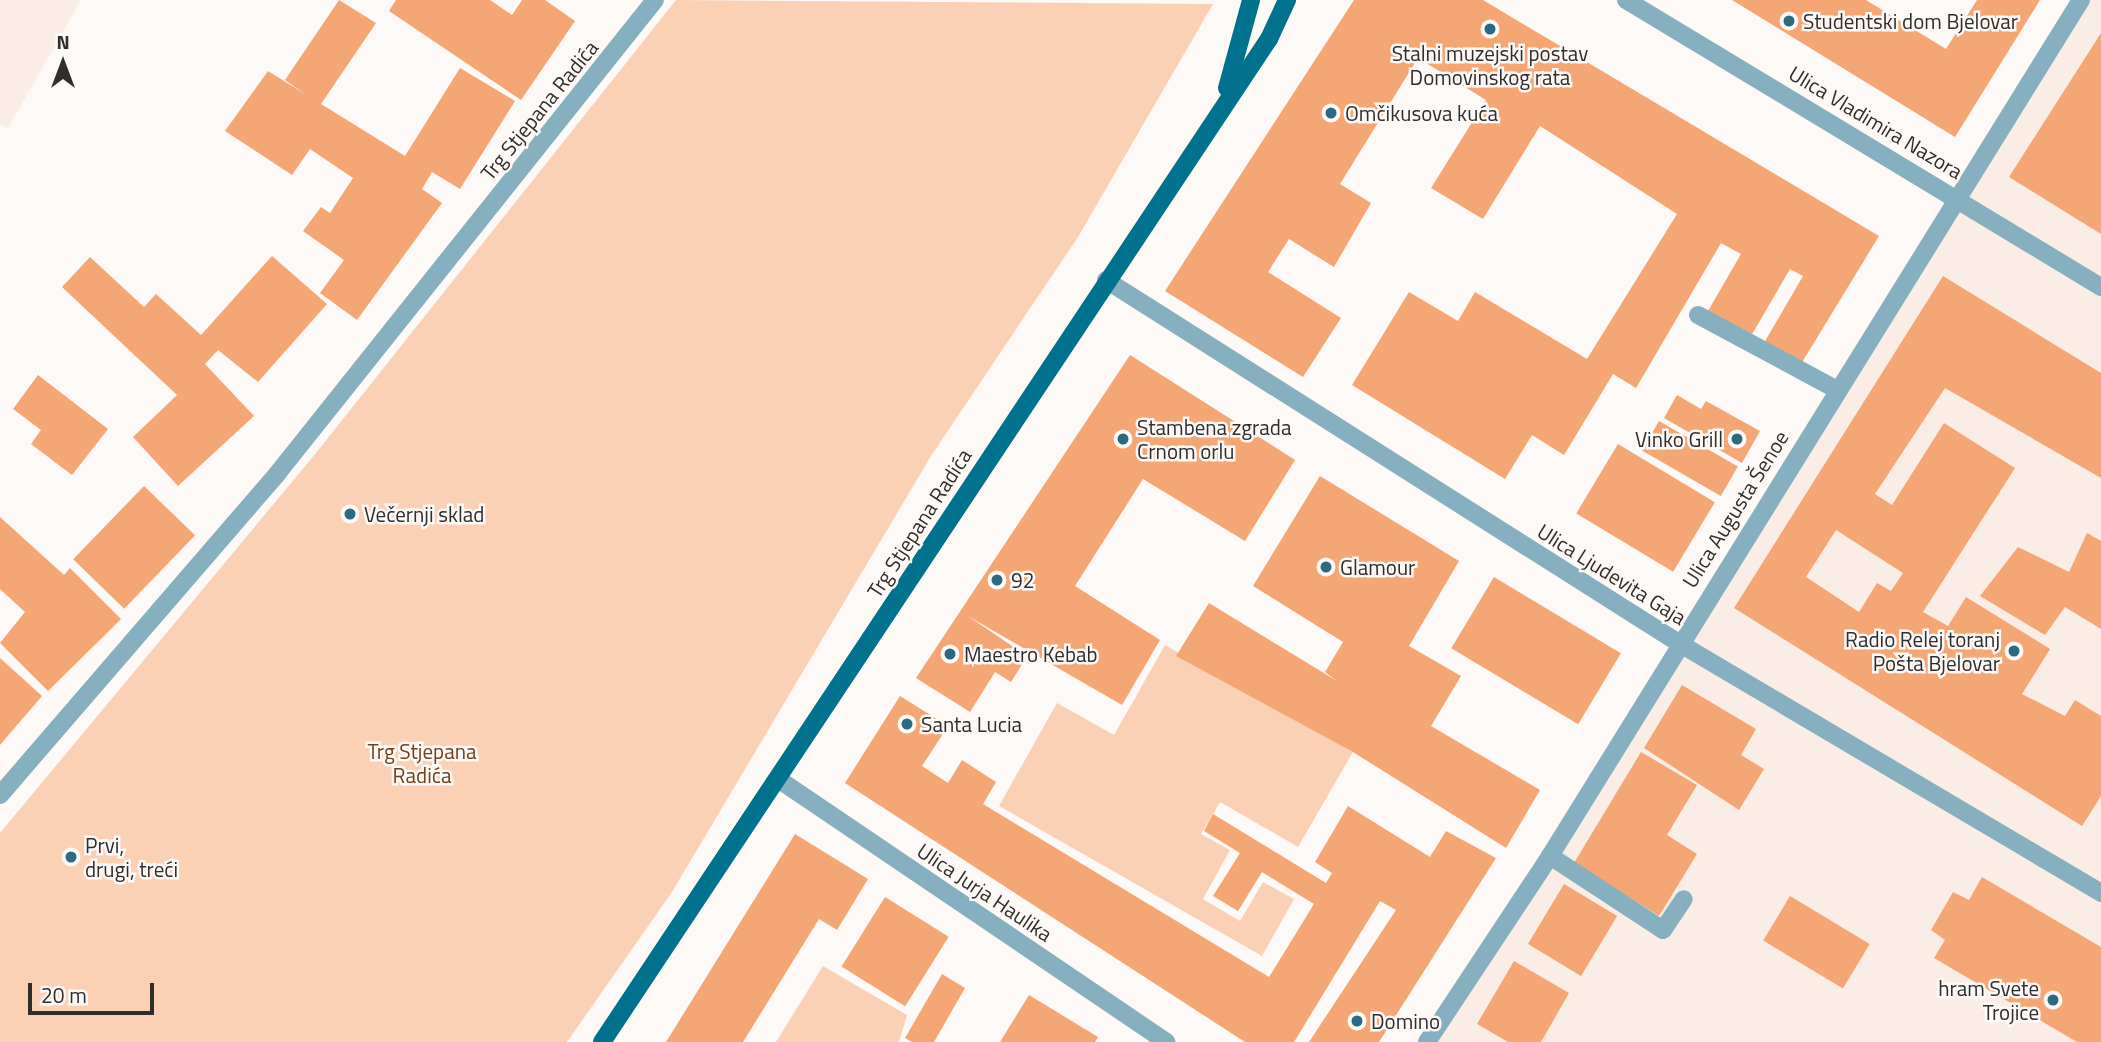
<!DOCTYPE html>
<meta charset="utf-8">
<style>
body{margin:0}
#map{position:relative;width:2101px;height:1042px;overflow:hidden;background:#fdf9f6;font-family:"Titillium Web",sans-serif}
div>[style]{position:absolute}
.built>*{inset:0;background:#f9ede6}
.green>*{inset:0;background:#fbd1b6}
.building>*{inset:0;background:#f4a674;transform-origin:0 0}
.lane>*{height:18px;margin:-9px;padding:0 9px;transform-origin:9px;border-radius:9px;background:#86b0c0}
.street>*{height:18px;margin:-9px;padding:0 9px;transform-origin:9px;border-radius:9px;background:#86b0c0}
.primary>*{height:18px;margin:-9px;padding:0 9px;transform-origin:9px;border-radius:9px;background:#00728e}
.dots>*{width:19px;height:19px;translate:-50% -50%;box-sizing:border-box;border:4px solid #fdf9f6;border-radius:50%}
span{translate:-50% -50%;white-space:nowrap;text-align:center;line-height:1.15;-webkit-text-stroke:5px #fdf9f6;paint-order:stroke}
.poi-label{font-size:21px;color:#302e2d}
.left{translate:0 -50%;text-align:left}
.right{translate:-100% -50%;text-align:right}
.street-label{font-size:21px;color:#302e2d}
.park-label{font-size:21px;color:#73401d}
.north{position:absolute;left:28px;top:28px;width:70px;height:70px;-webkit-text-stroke:5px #fdf9f6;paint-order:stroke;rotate:0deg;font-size:19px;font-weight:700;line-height:28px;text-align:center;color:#302e2d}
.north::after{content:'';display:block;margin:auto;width:24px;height:32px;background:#302e2d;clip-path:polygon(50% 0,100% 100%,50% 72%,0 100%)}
.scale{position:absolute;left:28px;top:983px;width:126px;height:32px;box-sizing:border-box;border:4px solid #302e2d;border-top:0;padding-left:9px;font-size:21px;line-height:24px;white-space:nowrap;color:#302e2d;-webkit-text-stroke:5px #fdf9f6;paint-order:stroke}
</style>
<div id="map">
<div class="built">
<i style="clip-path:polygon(0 0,81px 0,8px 128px,0 124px)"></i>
<i style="clip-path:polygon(2081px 0,2101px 0,2101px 1042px,1427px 1042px)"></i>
</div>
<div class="green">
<i style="clip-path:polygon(676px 0,1213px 4px,1078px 237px,931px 456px,672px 892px,567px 1042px,0 1042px,0 833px,316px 453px)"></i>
<i style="clip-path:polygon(1165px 645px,1353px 752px,1298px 847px,1220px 802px,1201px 834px,1230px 850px,1203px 899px,1240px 921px,1263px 882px,1294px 899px,1262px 956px,999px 806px,1057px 703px,1114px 735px)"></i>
<i style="clip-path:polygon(823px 966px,907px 1015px,899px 1042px,776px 1042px)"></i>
</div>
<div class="building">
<i style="clip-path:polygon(339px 0,376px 23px,321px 104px,405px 156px,460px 68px,515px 101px,460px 189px,432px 172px,422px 189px,442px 203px,357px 320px,320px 293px,344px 260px,303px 231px,321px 207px,330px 213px,353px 178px,310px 149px,292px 175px,225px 131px,268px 71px,305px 94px,285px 80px)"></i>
<i style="clip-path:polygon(396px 0,490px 0,512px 15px,522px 0,545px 0,575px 21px,521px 100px,389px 11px)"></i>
<i style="clip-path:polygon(1354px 0,1483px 0,1879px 236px,1801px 364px,1764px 343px,1803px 276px,1790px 269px,1751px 336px,1708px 311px,1741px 254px,1721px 243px,1636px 388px,1613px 374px,1564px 455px,1532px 435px,1505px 479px,1352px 385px,1409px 292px,1458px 321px,1475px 292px,1587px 359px,1677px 214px,1540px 126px,1483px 219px,1431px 188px,1486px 100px,1418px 58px,1340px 184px,1371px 203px,1334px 267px,1289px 239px,1268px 272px,1341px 318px,1303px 377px,1165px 291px)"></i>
<i style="clip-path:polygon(1732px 0,1866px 0,1946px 49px,1977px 0,2040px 0,1955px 137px)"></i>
<i style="clip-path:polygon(2101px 33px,2101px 234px,2009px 177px)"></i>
<i style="clip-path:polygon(272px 256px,327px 304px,258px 382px,218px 350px,205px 364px,254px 416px,178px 486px,133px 437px,177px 395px,62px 287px,90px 257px,144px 307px,156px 294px,201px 335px)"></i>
<i style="clip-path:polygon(evenodd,1943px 276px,2101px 373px,2101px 478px,1945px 388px,1875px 494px,1892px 505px,1944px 423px,2015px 468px,1923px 612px,1948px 626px,1966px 597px,2050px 649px,2022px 694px,2065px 716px,2075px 700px,2101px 716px,2101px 796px,2082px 826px,1734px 608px,1943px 276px,1836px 530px,1903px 573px,1891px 591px,1877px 583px,1859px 612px,1806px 577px,1836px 530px)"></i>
<i style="clip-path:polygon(1130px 355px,1295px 460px,1245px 541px,1143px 479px,1075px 586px,1160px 640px,1122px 705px,968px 616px,1027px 656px,1011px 682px,995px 672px,970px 712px,916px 678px)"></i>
<i style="clip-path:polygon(38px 375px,108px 429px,72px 475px,31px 444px,41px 430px,13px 409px)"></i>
<i style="clip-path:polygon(1677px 395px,1701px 409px,1706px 401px,1760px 431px,1742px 463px,1664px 418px)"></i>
<i style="left:1659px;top:421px;width:91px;height:34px;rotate:30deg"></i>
<i style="left:1618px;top:444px;width:113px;height:81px;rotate:31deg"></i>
<i style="clip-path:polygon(1320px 476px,1459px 561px,1409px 646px,1461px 676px,1431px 726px,1540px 790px,1506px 848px,1353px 752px,1176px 656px,1209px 603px,1337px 681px,1325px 672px,1343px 642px,1253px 586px)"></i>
<i style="left:144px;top:486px;width:71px;height:102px;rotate:44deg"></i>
<i style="clip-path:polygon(0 517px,64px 575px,70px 568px,121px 619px,48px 691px,0 643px,25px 612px,0 589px)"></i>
<i style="clip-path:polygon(2087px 533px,2101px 541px,2101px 629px,2065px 607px,2045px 635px,1980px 596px,2018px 547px,2069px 572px)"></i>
<i style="left:1494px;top:577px;width:148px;height:83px;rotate:31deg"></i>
<i style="clip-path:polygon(0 658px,42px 696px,0 745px)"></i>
<i style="clip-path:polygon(1682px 685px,1756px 729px,1741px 755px,1764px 769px,1739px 810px,1644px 748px)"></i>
<i style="clip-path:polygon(900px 696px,948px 726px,922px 766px,948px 783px,962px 760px,996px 782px,983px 804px,1269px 977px,1314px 904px,1262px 872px,1238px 911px,1213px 896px,1240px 853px,1204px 831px,1213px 814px,1326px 883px,1332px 873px,1315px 862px,1348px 806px,1430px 857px,1446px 831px,1496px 858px,1379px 1042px,1309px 1042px,1396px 910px,1380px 901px,1294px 1042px,1245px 1042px,845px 783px)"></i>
<i style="clip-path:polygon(1641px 752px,1697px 785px,1667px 835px,1697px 854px,1659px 916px,1574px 863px)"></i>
<i style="clip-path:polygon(795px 834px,868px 879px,837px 930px,819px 919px,743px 1042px,666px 1042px)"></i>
<i style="clip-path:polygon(1982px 877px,2101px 947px,2101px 1042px,2077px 1042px,1934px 958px,1945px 940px,1931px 930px,1953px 892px,1969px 900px)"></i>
<i style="left:1564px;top:884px;width:62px;height:70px;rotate:31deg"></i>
<i style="left:1790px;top:896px;width:93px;height:52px;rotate:31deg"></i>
<i style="left:885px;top:897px;width:75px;height:82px;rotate:32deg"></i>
<i style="clip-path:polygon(1514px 961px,1569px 993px,1541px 1042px,1508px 1042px,1477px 1024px)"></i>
<i style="clip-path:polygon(942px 974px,965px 988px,934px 1042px,912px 1042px,905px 1038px)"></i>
<i style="clip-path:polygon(1029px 995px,1098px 1037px,1095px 1042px,1000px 1042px)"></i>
</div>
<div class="lane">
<i style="left:1698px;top:315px;width:158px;rotate:28.3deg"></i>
<i style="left:1550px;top:856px;width:135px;rotate:33.2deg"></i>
<i style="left:1663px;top:930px;width:37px;rotate:-56deg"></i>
</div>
<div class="street">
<i style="left:1626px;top:0;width:555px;rotate:31.14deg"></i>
<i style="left:1106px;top:280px;width:676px;rotate:32.37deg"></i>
<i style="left:1677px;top:642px;width:493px;rotate:30.6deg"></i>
<i style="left:778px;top:779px;width:469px;rotate:34.1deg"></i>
<i style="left:0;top:795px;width:424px;rotate:-49.2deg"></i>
<i style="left:277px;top:474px;width:606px;rotate:-51.43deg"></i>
<i style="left:1427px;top:1042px;width:223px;rotate:-56.5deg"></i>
<i style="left:1550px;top:856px;width:1007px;rotate:-58.19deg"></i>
</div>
<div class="primary">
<i style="left:1227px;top:88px;width:91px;rotate:-74.7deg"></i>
<i style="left:602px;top:1042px;width:1205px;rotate:-56.38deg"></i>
<i style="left:1269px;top:39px;width:43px;rotate:-65.2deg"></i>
</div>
<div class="dots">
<i style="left:1789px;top:21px;background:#2b6a7f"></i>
<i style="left:1490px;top:29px;background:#2b6a7f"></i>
<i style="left:1331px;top:113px;background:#2b6a7f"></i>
<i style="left:1123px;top:439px;background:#2b6a7f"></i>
<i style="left:1737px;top:439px;background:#2b6a7f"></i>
<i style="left:350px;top:514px;background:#2b6a7f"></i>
<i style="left:1326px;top:567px;background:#2b6a7f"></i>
<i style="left:997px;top:580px;background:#2b6a7f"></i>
<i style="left:2014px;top:651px;background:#2b6a7f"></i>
<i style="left:950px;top:654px;background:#2b6a7f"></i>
<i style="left:907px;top:724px;background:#2b6a7f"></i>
<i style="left:71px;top:857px;background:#2b6a7f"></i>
<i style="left:2053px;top:1000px;background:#2b6a7f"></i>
<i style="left:1357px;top:1021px;background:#2b6a7f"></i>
</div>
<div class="poi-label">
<span class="left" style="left:1803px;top:21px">Studentski dom Bjelovar</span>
<span style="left:1490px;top:65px">Stalni muzejski postav<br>Domovinskog rata</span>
<span class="left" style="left:1345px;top:113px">Omčikusova kuća</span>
<span class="left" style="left:1137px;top:439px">Stambena zgrada<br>Crnom orlu</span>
<span class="right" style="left:1723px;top:439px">Vinko Grill</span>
<span class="left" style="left:364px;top:514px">Večernji sklad</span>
<span class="left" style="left:1340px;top:567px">Glamour</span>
<span class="left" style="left:1011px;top:580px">92</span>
<span class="right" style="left:2000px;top:651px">Radio Relej toranj<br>Pošta Bjelovar</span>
<span class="left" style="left:964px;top:654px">Maestro Kebab</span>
<span class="left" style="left:921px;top:724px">Santa Lucia</span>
<span class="left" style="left:85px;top:857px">Prvi,<br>drugi, treći</span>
<span class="right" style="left:2039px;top:1000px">hram Svete<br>Trojice</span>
<span class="left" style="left:1371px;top:1021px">Domino</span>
</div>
<div class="street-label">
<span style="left:539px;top:110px;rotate:-51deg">Trg Stjepana Radića</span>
<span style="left:1876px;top:122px;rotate:31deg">Ulica Vladimira Nazora</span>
<span style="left:1735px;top:509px;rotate:-58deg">Ulica Augusta Šenoe</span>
<span style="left:919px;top:523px;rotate:-57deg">Trg Stjepana Radića</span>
<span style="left:1612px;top:574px;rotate:32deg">Ulica Ljudevita Gaja</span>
<span style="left:985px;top:892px;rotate:34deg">Ulica Jurja Haulika</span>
</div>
<div class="park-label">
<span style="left:422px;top:763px">Trg Stjepana<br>Radića</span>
</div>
<div class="north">N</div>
<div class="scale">20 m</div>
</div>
